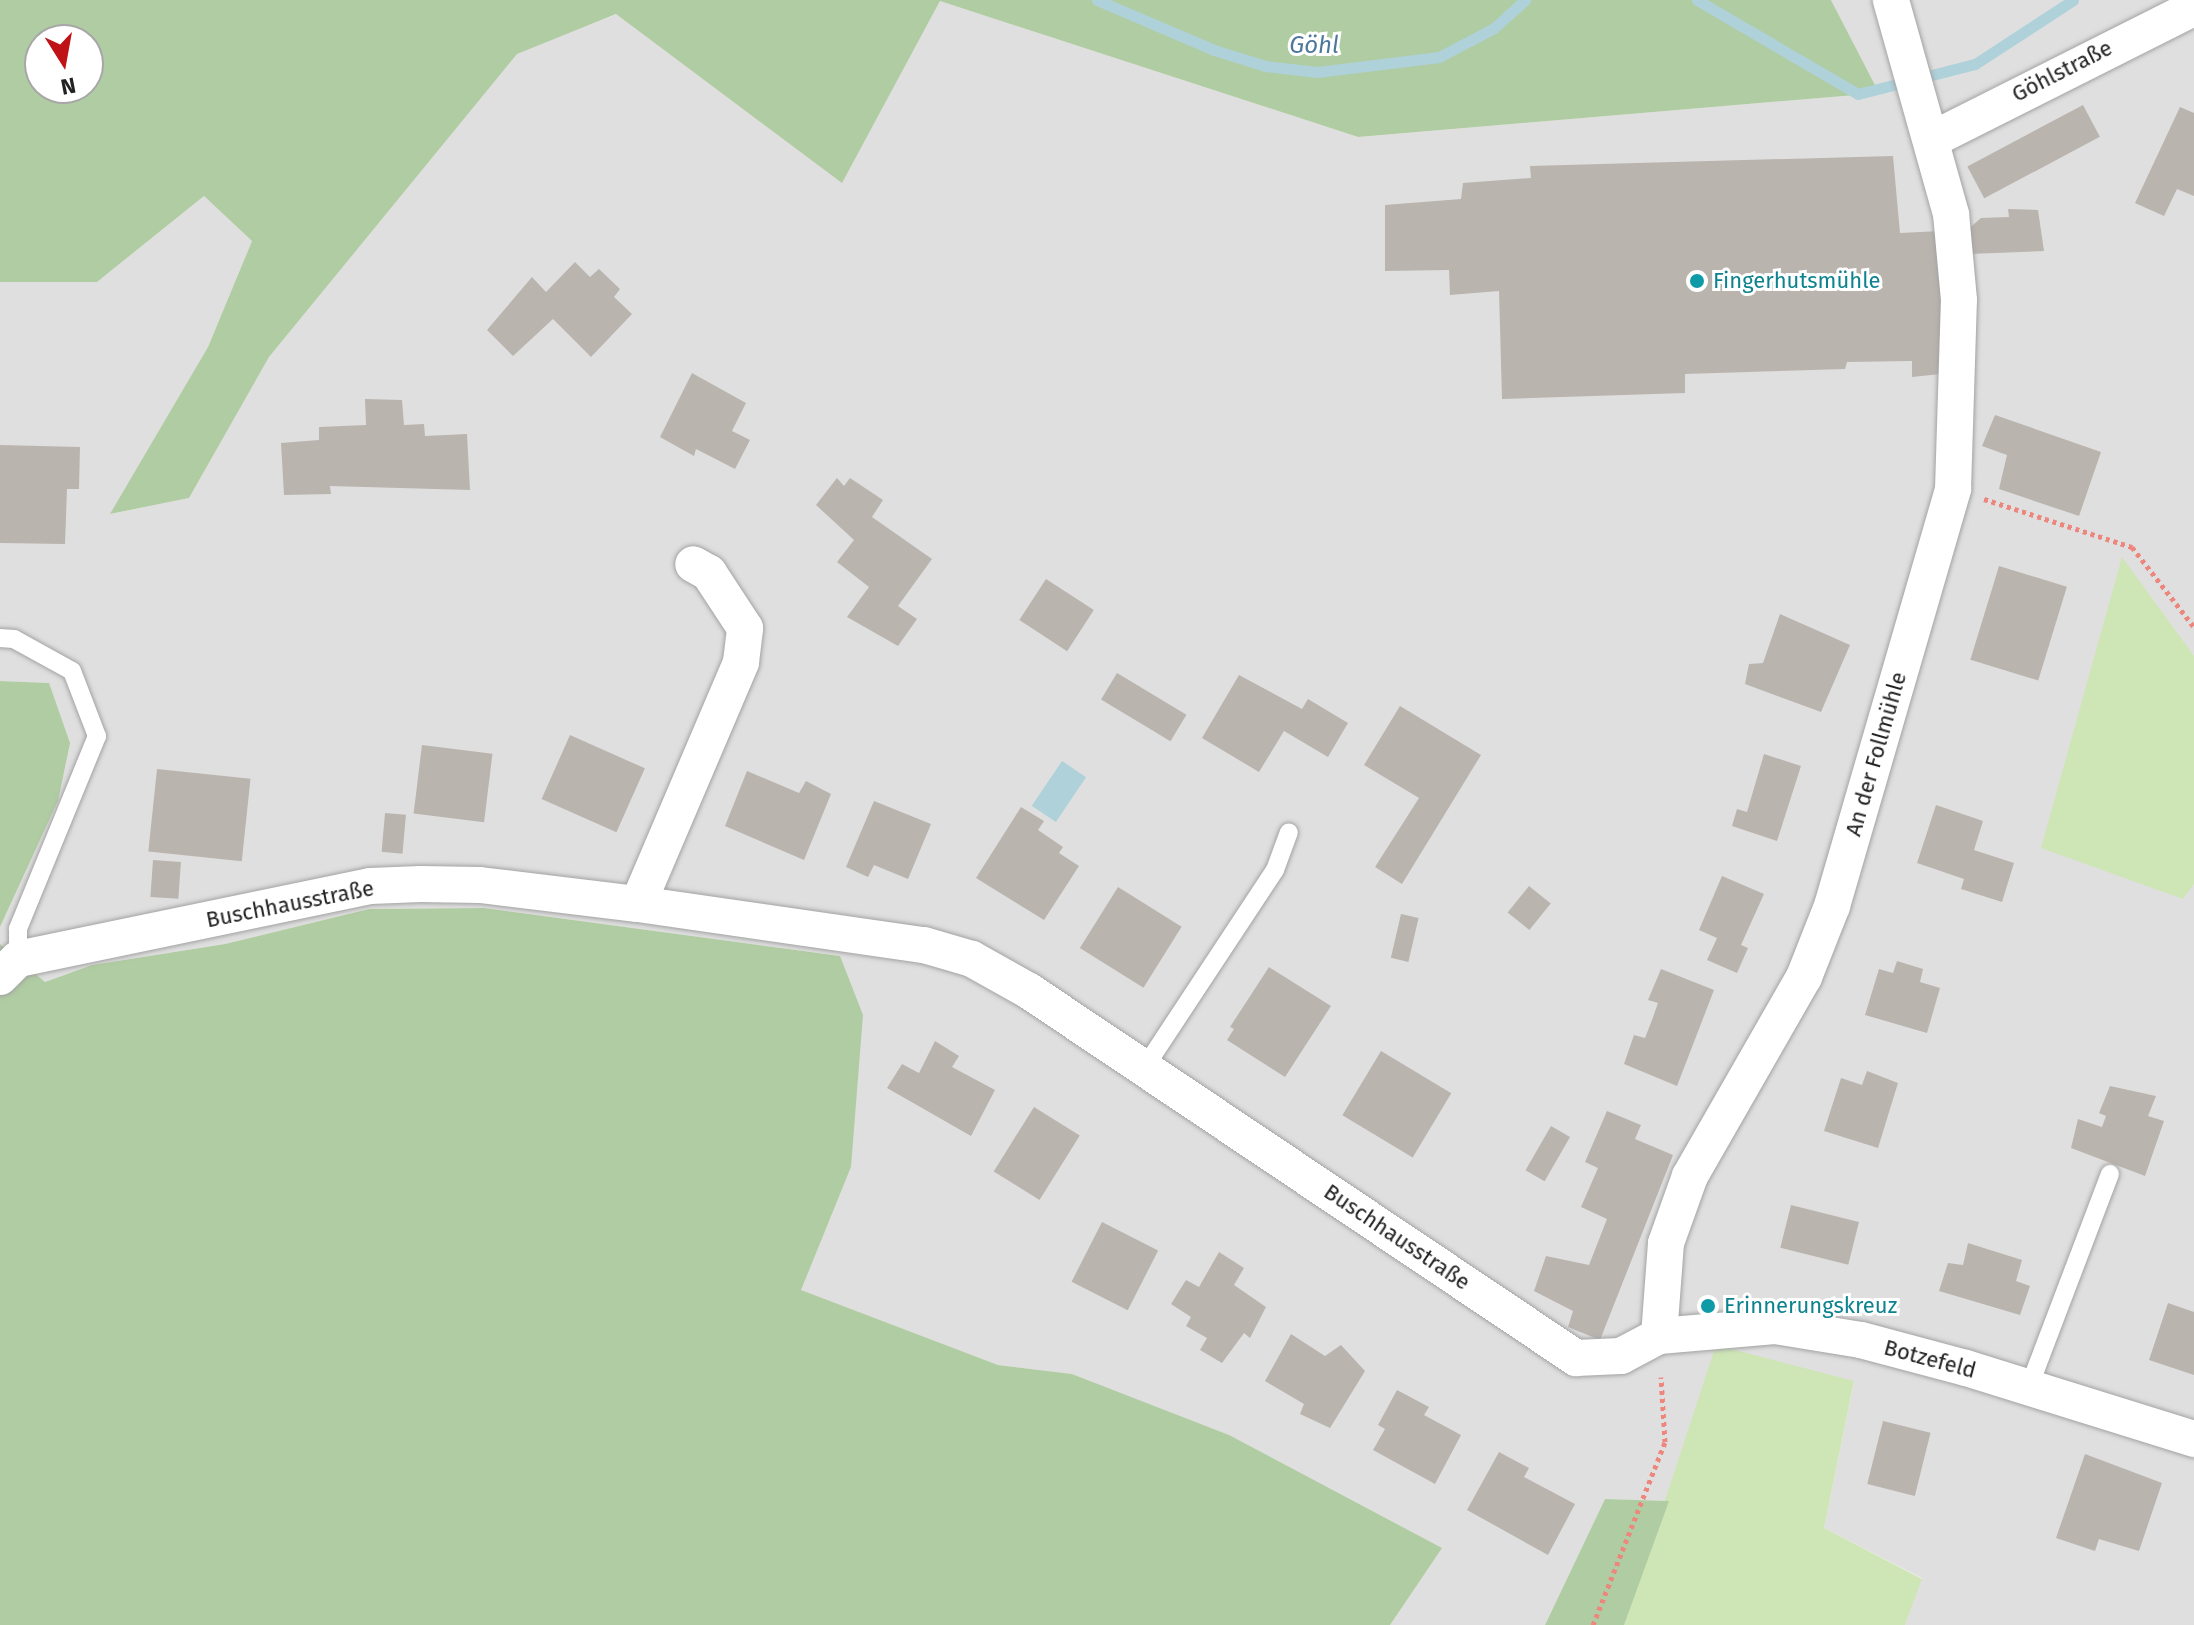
<!DOCTYPE html>
<meta charset="utf-8">
<style>
body{margin:0}
#map{position:relative;width:2194px;height:1625px;overflow:hidden;background:#f1eeea;font-family:"Fira Sans",sans-serif}
div>[style]{position:absolute}
.residential>*{inset:0;background:#e0dfdf}
.grass>*{inset:0;background:#cee5b5}
.forest>*{inset:0;background:#b0cca2}
.water>*{inset:0;background:#afd1da;transform-origin:0 0}
.stream>*{height:11px;margin:-5.5px;padding:0 5.5px;transform-origin:5.5px;border-radius:5.5px;background:#afd1da}
.building>*{inset:0;background:#bab4af;transform-origin:0 0}
.path>*{height:5px;margin-top:-2.5px;transform-origin:0;background:repeating-linear-gradient(90deg,#ed877e 0 4px,transparent 0 8px)}
.roads{filter:drop-shadow(0 0 2px #a3a3a3) drop-shadow(0 0 2px #a3a3a3)}
.lane>*{height:18px;margin:-9px;padding:0 9px;transform-origin:9px;border-radius:9px;background:#fff}
.street>*{height:36px;margin:-18px;padding:0 18px;transform-origin:18px;border-radius:18px;background:#fff}
.dots>*{width:22px;height:22px;translate:-50% -50%;box-sizing:border-box;border:4px solid #fff;border-radius:50%}
span{translate:-50% -50%;white-space:nowrap;text-align:center;line-height:1.15;-webkit-text-stroke:6px #fff;paint-order:stroke}
.street-label{font-size:22px;color:#222}
.culture-label{font-size:22px;color:#0d838f}
.left{translate:0 -50%;text-align:left}
.water-label{font-size:24px;color:#4f779b;font-style:italic}
.north{position:absolute;left:24px;top:24px;width:80px;height:80px;box-sizing:border-box;background:#fff;border:2px solid #a7a7a7;border-radius:50%;rotate:169deg;font-size:22px;font-weight:700;line-height:32px;text-align:center;color:#222}
.north::after{content:'';display:block;margin:auto;width:28px;height:36px;background:#c01318;clip-path:polygon(50% 0,100% 100%,50% 72%,0 100%)}
</style>
<div id="map">
<div class="residential">
<i style="clip-path:polygon(1831px 0,2194px 0,2194px 1625px,1905px 1625px,1922px 1578px,1824px 1528px,1854px 1382px,1716px 1346px,1669px 1501px,1605px 1499px,1545px 1625px,1390px 1625px,1441px 1548px,1228px 1435px,1072px 1374px,998px 1365px,800px 1290px,851px 1167px,840px 956px,484px 908px,369px 909px,225px 944px,92px 965px,45px 982px,0 944px,0 927px,58px 801px,49px 683px,0 681px,0 282px,97px 282px,204px 196px,252px 241px,208px 347px,111px 514px,189px 498px,269px 357px,517px 53px,617px 14px,842px 182px,940px 1px,1358px 137px,1878px 93px)"></i>
</div>
<div class="grass">
<i style="clip-path:polygon(2122px 557px,2194px 656px,2194px 884px,2183px 899px,2041px 848px)"></i>
<i style="clip-path:polygon(1716px 1345px,1854px 1381px,1824px 1528px,1922px 1579px,1905px 1625px,1624px 1625px)"></i>
</div>
<div class="forest">
<i style="clip-path:polygon(evenodd,0 0,1831px 0,1879px 93px,1358px 137px,940px 1px,842px 183px,616px 14px,517px 54px,269px 357px,189px 498px,110px 514px,208px 347px,252px 241px,204px 196px,97px 282px,0 282px,0 0,40px 40px,88px 40px,88px 88px,40px 88px,40px 40px)"></i>
<i style="clip-path:polygon(0 681px,49px 683px,70px 743px,58px 801px,0 927px)"></i>
<i style="clip-path:polygon(484px 908px,840px 956px,863px 1015px,851px 1167px,801px 1290px,998px 1365px,1072px 1374px,1229px 1435px,1442px 1548px,1390px 1625px,0 1625px,0 944px,45px 982px,92px 965px,225px 944px,369px 909px)"></i>
<i style="clip-path:polygon(1605px 1499px,1669px 1501px,1624px 1625px,1545px 1625px)"></i>
</div>
<div class="water">
<i style="left:1062px;top:761px;width:29px;height:54px;rotate:34deg"></i>
</div>
<div class="stream">
<i style="left:1097px;top:0;width:127px;rotate:23.1deg"></i>
<i style="left:1214px;top:50px;width:53px;rotate:17.4deg"></i>
<i style="left:1265px;top:66px;width:52px;rotate:6.6deg"></i>
<i style="left:1317px;top:72px;width:123px;rotate:-7deg"></i>
<i style="left:1439px;top:57px;width:62px;rotate:-27.8deg"></i>
<i style="left:1494px;top:28px;width:42px;rotate:-42.1deg"></i>
<i style="left:1697px;top:0;width:186px;rotate:30.3deg"></i>
<i style="left:1858px;top:94px;width:121px;rotate:-14.4deg"></i>
<i style="left:1975px;top:64px;width:117px;rotate:-33.1deg"></i>
</div>
<div class="building">
<i style="left:2083px;top:105px;width:36px;height:131px;rotate:62deg"></i>
<i style="clip-path:polygon(2180px 107px,2194px 113px,2194px 196px,2177px 189px,2164px 216px,2135px 203px)"></i>
<i style="clip-path:polygon(1893px 156px,1900px 233px,1941px 231px,1950px 373px,1912px 377px,1912px 361px,1847px 362px,1845px 369px,1685px 374px,1685px 393px,1502px 399px,1499px 291px,1450px 295px,1449px 270px,1385px 271px,1385px 205px,1461px 199px,1463px 183px,1531px 178px,1530px 166px)"></i>
<i style="clip-path:polygon(2008px 209px,2038px 210px,2044px 251px,1969px 254px,1967px 230px,1981px 218px,2009px 217px)"></i>
<i style="clip-path:polygon(575px 262px,590px 277px,599px 269px,620px 289px,614px 297px,632px 314px,591px 357px,553px 319px,513px 356px,487px 330px,532px 277px,546px 292px)"></i>
<i style="clip-path:polygon(692px 373px,746px 403px,732px 431px,750px 440px,735px 469px,696px 449px,694px 456px,660px 437px)"></i>
<i style="clip-path:polygon(365px 399px,402px 400px,404px 425px,424px 424px,425px 436px,467px 434px,470px 490px,330px 486px,331px 494px,284px 495px,281px 443px,319px 440px,319px 427px,366px 425px)"></i>
<i style="clip-path:polygon(1995px 415px,2101px 452px,2079px 516px,1999px 489px,2007px 455px,1982px 446px)"></i>
<i style="clip-path:polygon(0 445px,80px 447px,79px 489px,67px 489px,65px 544px,0 543px)"></i>
<i style="clip-path:polygon(837px 478px,844px 486px,850px 478px,883px 500px,872px 517px,932px 559px,898px 606px,917px 619px,898px 646px,847px 617px,869px 587px,837px 562px,854px 540px,816px 505px)"></i>
<i style="left:1999px;top:566px;width:71px;height:98px;rotate:17deg"></i>
<i style="left:1046px;top:579px;width:57px;height:49px;rotate:33deg"></i>
<i style="clip-path:polygon(1780px 614px,1850px 645px,1821px 712px,1745px 684px,1749px 664px,1763px 663px)"></i>
<i style="left:1117px;top:673px;width:81px;height:31px;rotate:31deg"></i>
<i style="clip-path:polygon(1239px 675px,1302px 709px,1308px 699px,1348px 723px,1328px 757px,1284px 731px,1259px 772px,1202px 738px)"></i>
<i style="clip-path:polygon(1400px 706px,1481px 755px,1402px 884px,1375px 867px,1419px 798px,1364px 765px)"></i>
<i style="left:570px;top:735px;width:82px;height:70px;rotate:24deg"></i>
<i style="left:422px;top:745px;width:71px;height:69px;rotate:7deg"></i>
<i style="clip-path:polygon(1764px 754px,1801px 766px,1777px 841px,1732px 826px,1737px 809px,1747px 812px)"></i>
<i style="left:157px;top:769px;width:94px;height:83px;rotate:6deg"></i>
<i style="clip-path:polygon(747px 771px,799px 793px,806px 781px,831px 794px,804px 860px,725px 826px)"></i>
<i style="clip-path:polygon(874px 801px,931px 824px,908px 879px,874px 865px,868px 877px,846px 867px)"></i>
<i style="clip-path:polygon(1936px 805px,1983px 821px,1974px 850px,2014px 863px,2002px 902px,1961px 889px,1964px 879px,1917px 863px)"></i>
<i style="clip-path:polygon(1021px 807px,1044px 821px,1038px 830px,1063px 847px,1059px 853px,1079px 866px,1044px 920px,976px 878px)"></i>
<i style="left:385px;top:813px;width:21px;height:39px;rotate:5deg"></i>
<i style="left:153px;top:860px;width:28px;height:37px;rotate:4deg"></i>
<i style="clip-path:polygon(1722px 876px,1764px 894px,1741px 945px,1748px 948px,1737px 973px,1707px 960px,1717px 938px,1699px 930px)"></i>
<i style="left:1529px;top:886px;width:28px;height:34px;rotate:39deg"></i>
<i style="left:1118px;top:887px;width:75px;height:72px;rotate:32deg"></i>
<i style="left:1401px;top:914px;width:18px;height:45px;rotate:13deg"></i>
<i style="clip-path:polygon(1897px 961px,1923px 969px,1920px 982px,1940px 988px,1927px 1033px,1865px 1015px,1879px 969px,1893px 973px)"></i>
<i style="clip-path:polygon(1269px 967px,1331px 1006px,1285px 1077px,1227px 1040px,1234px 1029px,1230px 1027px)"></i>
<i style="clip-path:polygon(1661px 969px,1714px 990px,1677px 1086px,1624px 1064px,1634px 1035px,1645px 1038px,1652px 1020px,1658px 1003px,1648px 1000px)"></i>
<i style="clip-path:polygon(935px 1041px,959px 1056px,952px 1067px,995px 1090px,971px 1136px,887px 1088px,902px 1064px,919px 1073px)"></i>
<i style="left:1381px;top:1051px;width:82px;height:75px;rotate:31deg"></i>
<i style="clip-path:polygon(1867px 1071px,1898px 1083px,1878px 1148px,1824px 1131px,1841px 1078px,1862px 1085px)"></i>
<i style="clip-path:polygon(2110px 1086px,2156px 1096px,2148px 1116px,2164px 1121px,2145px 1176px,2071px 1148px,2078px 1119px,2102px 1127px,2106px 1116px,2099px 1113px)"></i>
<i style="left:1034px;top:1107px;width:54px;height:76px;rotate:32deg"></i>
<i style="clip-path:polygon(1607px 1111px,1641px 1125px,1635px 1139px,1673px 1155px,1600px 1340px,1568px 1327px,1573px 1311px,1534px 1291px,1546px 1256px,1589px 1265px,1607px 1219px,1581px 1207px,1598px 1168px,1585px 1162px)"></i>
<i style="left:1551px;top:1126px;width:22px;height:51px;rotate:30deg"></i>
<i style="left:1791px;top:1205px;width:70px;height:44px;rotate:14deg"></i>
<i style="left:1102px;top:1222px;width:63px;height:67px;rotate:27deg"></i>
<i style="clip-path:polygon(1968px 1243px,2022px 1260px,2016px 1281px,2030px 1286px,2020px 1315px,1939px 1291px,1948px 1263px,1963px 1265px)"></i>
<i style="clip-path:polygon(1219px 1252px,1244px 1268px,1234px 1285px,1266px 1307px,1250px 1338px,1244px 1333px,1222px 1363px,1200px 1350px,1207px 1338px,1186px 1326px,1191px 1317px,1171px 1304px,1186px 1280px,1199px 1287px)"></i>
<i style="clip-path:polygon(2168px 1303px,2194px 1312px,2194px 1375px,2149px 1360px)"></i>
<i style="clip-path:polygon(1291px 1334px,1325px 1356px,1341px 1345px,1365px 1371px,1330px 1428px,1300px 1414px,1304px 1404px,1265px 1381px)"></i>
<i style="clip-path:polygon(1397px 1390px,1429px 1407px,1424px 1415px,1461px 1435px,1435px 1484px,1373px 1450px,1385px 1429px,1378px 1425px)"></i>
<i style="left:1883px;top:1421px;width:49px;height:65px;rotate:14deg"></i>
<i style="clip-path:polygon(1499px 1452px,1529px 1468px,1524px 1477px,1575px 1504px,1548px 1555px,1467px 1510px)"></i>
<i style="clip-path:polygon(2085px 1454px,2162px 1483px,2139px 1551px,2099px 1539px,2095px 1551px,2056px 1538px)"></i>
</div>
<div class="path">
<i style="left:1984px;top:499px;width:156px;rotate:18deg"></i>
<i style="left:2132px;top:547px;width:101px;rotate:52.2deg"></i>
<i style="left:1593px;top:1625px;width:197px;rotate:-68.5deg"></i>
<i style="left:1665px;top:1442px;width:65px;rotate:-93.5deg"></i>
</div>
<div class="roads">
<div class="lane">
<i style="left:0;top:638px;width:14px;rotate:4deg"></i>
<i style="left:14px;top:639px;width:66px;rotate:28.9deg"></i>
<i style="left:72px;top:671px;width:70px;rotate:69deg"></i>
<i style="left:97px;top:736px;width:209px;rotate:112.3deg"></i>
<i style="left:18px;top:929px;width:30px;rotate:90deg"></i>
<i style="left:1145px;top:1067px;width:236px;rotate:-56.6deg"></i>
<i style="left:1275px;top:870px;width:40px;rotate:-69.8deg"></i>
<i style="left:2029px;top:1387px;width:228px;rotate:-69.2deg"></i>
</div>
<div class="street">
<i style="left:1933px;top:139px;width:292px;rotate:-26.7deg"></i>
<i style="left:638px;top:904px;width:263px;rotate:-66.9deg"></i>
<i style="left:741px;top:662px;width:34px;rotate:-83deg"></i>
<i style="left:745px;top:628px;width:66px;rotate:-123.2deg"></i>
<i style="left:709px;top:573px;width:18px;rotate:-151deg"></i>
<i style="left:0;top:977px;width:25px;rotate:-45deg"></i>
<i style="left:18px;top:959px;width:359px;rotate:-11.7deg"></i>
<i style="left:370px;top:886px;width:51px;rotate:-2.2deg"></i>
<i style="left:421px;top:884px;width:59px;rotate:1deg"></i>
<i style="left:480px;top:885px;width:159px;rotate:6.9deg"></i>
<i style="left:638px;top:904px;width:289px;rotate:8.2deg"></i>
<i style="left:924px;top:945px;width:50px;rotate:16.3deg"></i>
<i style="left:972px;top:959px;width:65px;rotate:29.3deg"></i>
<i style="left:1029px;top:991px;width:659px;rotate:33.86deg"></i>
<i style="left:1576px;top:1358px;width:45px;rotate:-2.5deg"></i>
<i style="left:1621px;top:1356px;width:43px;rotate:-27.8deg"></i>
<i style="left:1659px;top:1336px;width:116px;rotate:-4.9deg"></i>
<i style="left:1775px;top:1326px;width:87px;rotate:9.2deg"></i>
<i style="left:1861px;top:1340px;width:109px;rotate:14.9deg"></i>
<i style="left:1966px;top:1368px;width:239px;rotate:17.3deg"></i>
<i style="left:1659px;top:1336px;width:93px;rotate:-85.7deg"></i>
<i style="left:1666px;top:1243px;width:71px;rotate:-70.3deg"></i>
<i style="left:1690px;top:1176px;width:229px;rotate:-60.2deg"></i>
<i style="left:1804px;top:977px;width:76px;rotate:-68.5deg"></i>
<i style="left:1832px;top:906px;width:434px;rotate:-73.8deg"></i>
<i style="left:1953px;top:489px;width:189px;rotate:-88.2deg"></i>
<i style="left:1959px;top:300px;width:86px;rotate:-95.3deg"></i>
<i style="left:1951px;top:214px;width:222px;rotate:-105.7deg"></i>
</div>
</div>
<div class="dots">
<i style="left:1697px;top:281px;background:#0f9aa8"></i>
<i style="left:1708px;top:1306px;background:#0f9aa8"></i>
</div>
<div class="street-label">
<span style="left:2062px;top:71px;rotate:-27deg">Göhlstraße</span>
<span style="left:1876px;top:754px;rotate:-74deg">An der Follmühle</span>
<span style="left:290px;top:904px;rotate:-11deg">Buschhausstraße</span>
<span style="left:1397px;top:1237px;rotate:34deg">Buschhausstraße</span>
<span style="left:1930px;top:1359px;rotate:15deg">Botzefeld</span>
</div>
<div class="culture-label">
<span class="left" style="left:1713px;top:281px">Fingerhutsmühle</span>
<span class="left" style="left:1724px;top:1306px">Erinnerungskreuz</span>
</div>
<div class="water-label">
<span style="left:1314px;top:46px">Göhl</span>
</div>
<div class="north">N</div>
</div>
